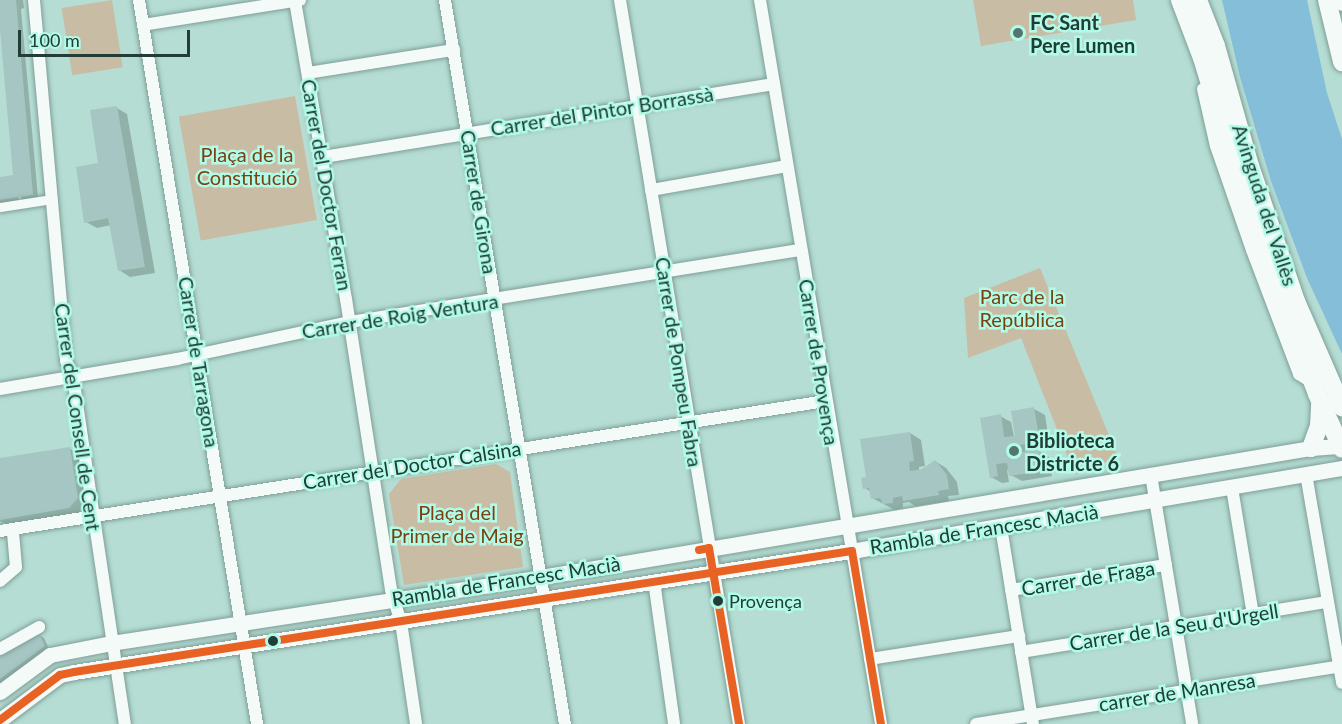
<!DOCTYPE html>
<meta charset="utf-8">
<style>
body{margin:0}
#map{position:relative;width:1342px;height:724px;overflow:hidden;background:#b5ddd3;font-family:Lato,sans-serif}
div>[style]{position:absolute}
.green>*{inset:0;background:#c8bda4;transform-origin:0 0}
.water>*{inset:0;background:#84bed8}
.shadow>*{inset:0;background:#0003}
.building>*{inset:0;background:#a6c6c3}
.roads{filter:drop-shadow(0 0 2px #7f9e97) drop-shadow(0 0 2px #7f9e97)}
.pedestrian>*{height:9px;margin:-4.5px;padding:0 4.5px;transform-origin:4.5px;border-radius:4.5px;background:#f4faf8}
.minor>*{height:12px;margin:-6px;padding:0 6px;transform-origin:6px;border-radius:6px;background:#f4faf8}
.tertiary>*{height:15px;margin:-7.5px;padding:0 7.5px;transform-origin:7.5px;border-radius:7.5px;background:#f4faf8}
.secondary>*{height:18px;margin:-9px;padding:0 9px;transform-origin:9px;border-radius:9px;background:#f4faf8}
.bus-1>*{height:8px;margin:-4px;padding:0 4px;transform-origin:4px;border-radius:4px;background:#e86323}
.dots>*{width:16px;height:16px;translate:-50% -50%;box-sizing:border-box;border:3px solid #b2fbe8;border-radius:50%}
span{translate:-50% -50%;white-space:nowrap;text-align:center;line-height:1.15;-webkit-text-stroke:5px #b2fbe8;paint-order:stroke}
.bus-label{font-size:18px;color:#203d36}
.left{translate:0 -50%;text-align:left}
.poi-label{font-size:20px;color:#203d36;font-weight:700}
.street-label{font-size:20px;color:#203d36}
.park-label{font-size:20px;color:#784210}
.scale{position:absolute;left:18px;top:30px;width:172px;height:27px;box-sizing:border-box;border:3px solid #203d36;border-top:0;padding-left:8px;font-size:18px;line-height:21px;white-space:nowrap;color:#203d36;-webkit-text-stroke:4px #b2fbe8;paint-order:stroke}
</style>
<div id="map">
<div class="green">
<i style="left:112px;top:0;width:68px;height:51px;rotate:81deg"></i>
<i style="clip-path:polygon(973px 0,1133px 0,1136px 20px,981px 46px)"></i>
<i style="left:295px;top:96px;width:126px;height:118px;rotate:80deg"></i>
<i style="clip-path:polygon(1040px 268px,1118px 457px,1075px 475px,1021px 338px,968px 358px,964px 298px)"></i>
<i style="clip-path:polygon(496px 464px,510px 472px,523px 567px,404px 585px,389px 494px,401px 479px)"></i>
</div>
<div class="water">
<i style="clip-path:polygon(1222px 0,1307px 0,1327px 93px,1342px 139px,1342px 354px,1307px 278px,1271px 181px,1240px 77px)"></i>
</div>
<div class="shadow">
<i style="clip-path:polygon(0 0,23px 0,24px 8px,21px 9px,38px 197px,22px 202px,18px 179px,15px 179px,19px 202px,0 205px,0 178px,14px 176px)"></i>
<i style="clip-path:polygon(117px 108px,127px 114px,155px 273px,130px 277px,119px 270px,111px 225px,97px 228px,86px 222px)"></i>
<i style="clip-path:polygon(1034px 409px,1045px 415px,1050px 448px,1037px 450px,1049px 457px,1052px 476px,1022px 481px,1011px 475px,1010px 469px,1007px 470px,1009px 482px,1002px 483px,991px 477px,1000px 416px,1011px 422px,1014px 437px,1017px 437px)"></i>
<i style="clip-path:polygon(910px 433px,921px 440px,925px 466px,919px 467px,919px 471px,935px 461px,946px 468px,957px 482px,959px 495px,948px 496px,949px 501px,915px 506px,909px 502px,903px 503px,903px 508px,895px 510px,872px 498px,871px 492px,865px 488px,868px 478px)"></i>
<i style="clip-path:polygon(69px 448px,80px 455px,88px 504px,80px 513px,8px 526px,0 521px,0 459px)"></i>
<i style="clip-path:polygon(39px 635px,44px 638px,49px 649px,0 689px,0 658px)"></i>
</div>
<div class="building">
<i style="clip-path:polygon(0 0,16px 0,33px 195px,0 200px,0 177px,13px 175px,0 30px)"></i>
<i style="clip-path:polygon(117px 106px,145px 267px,118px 271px,108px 218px,84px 223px,76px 167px,98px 163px,90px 110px)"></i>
<i style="clip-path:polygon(1034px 407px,1040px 442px,1020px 445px,1022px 452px,1039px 449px,1042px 471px,1009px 476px,1007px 463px,996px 464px,998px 476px,990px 478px,980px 418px,1001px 414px,1004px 437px,1015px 436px,1011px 411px)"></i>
<i style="clip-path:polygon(910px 432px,914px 461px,909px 462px,910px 471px,923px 469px,935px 460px,947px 475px,949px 489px,938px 491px,939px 495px,903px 501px,902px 496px,893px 498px,893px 503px,883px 504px,880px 498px,871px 499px,869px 488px,863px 489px,861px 478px,866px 477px,860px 439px)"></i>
<i style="clip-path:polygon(70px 447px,78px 498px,69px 508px,0 520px,0 458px)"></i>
<i style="clip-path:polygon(39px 634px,45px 646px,0 679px,0 656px)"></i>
</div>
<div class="roads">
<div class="pedestrian">
<i style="left:0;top:207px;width:53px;rotate:-8.7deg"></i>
</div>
<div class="minor">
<i style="left:34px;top:0;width:362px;rotate:84.9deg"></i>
<i style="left:66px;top:361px;width:17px;rotate:66deg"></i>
<i style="left:73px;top:377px;width:351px;rotate:81.5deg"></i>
<i style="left:139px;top:0;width:734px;rotate:80.74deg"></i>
<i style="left:445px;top:0;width:734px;rotate:80.59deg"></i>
<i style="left:620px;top:0;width:734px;rotate:80.67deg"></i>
<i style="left:760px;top:0;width:734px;rotate:80.51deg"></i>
<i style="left:295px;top:1px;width:302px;rotate:80.3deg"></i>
<i style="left:346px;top:299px;width:294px;rotate:81.2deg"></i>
<i style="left:391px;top:590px;width:34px;rotate:73deg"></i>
<i style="left:401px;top:622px;width:103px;rotate:81.6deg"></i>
<i style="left:143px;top:25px;width:159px;rotate:-9deg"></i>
<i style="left:308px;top:73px;width:148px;rotate:-9deg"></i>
<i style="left:1203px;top:89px;width:58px;rotate:77.2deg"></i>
<i style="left:1216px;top:146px;width:110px;rotate:70.9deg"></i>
<i style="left:1252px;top:250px;width:133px;rotate:69.2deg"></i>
<i style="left:1299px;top:374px;width:17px;rotate:33deg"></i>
<i style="left:323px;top:157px;width:457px;rotate:-9.2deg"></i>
<i style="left:651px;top:190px;width:138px;rotate:-10deg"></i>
<i style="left:0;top:389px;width:180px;rotate:-9.6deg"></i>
<i style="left:177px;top:359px;width:177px;rotate:-12.1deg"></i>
<i style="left:350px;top:322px;width:457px;rotate:-9.1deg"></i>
<i style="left:1306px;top:474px;width:212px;rotate:80.2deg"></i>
<i style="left:1151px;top:475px;width:252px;rotate:80.6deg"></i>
<i style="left:1232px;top:488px;width:129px;rotate:80.6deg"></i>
<i style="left:1001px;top:527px;width:200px;rotate:80.8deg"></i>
<i style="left:0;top:531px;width:835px;rotate:-8.95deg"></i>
<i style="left:0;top:581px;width:21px;rotate:-41deg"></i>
<i style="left:16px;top:567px;width:38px;rotate:-95deg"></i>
<i style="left:654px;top:581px;width:144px;rotate:82deg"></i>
<i style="left:1011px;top:590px;width:157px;rotate:-9.2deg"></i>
<i style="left:0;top:649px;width:45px;rotate:-29.4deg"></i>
<i style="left:1021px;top:652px;width:310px;rotate:-9.3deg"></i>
<i style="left:870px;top:659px;width:151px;rotate:-8.8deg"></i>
<i style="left:976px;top:724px;width:371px;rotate:-9deg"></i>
</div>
<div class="tertiary">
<i style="left:0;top:692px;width:62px;rotate:-36.5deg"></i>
<i style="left:50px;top:655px;width:62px;rotate:-11.1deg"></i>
<i style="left:111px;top:643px;width:435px;rotate:-8.7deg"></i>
<i style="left:541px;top:577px;width:781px;rotate:-9.51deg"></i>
<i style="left:1311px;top:448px;width:31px;rotate:-4deg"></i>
<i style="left:0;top:720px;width:75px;rotate:-36.9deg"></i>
<i style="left:60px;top:675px;width:14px;rotate:-12deg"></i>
<i style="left:74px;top:672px;width:792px;rotate:-8.86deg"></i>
<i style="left:857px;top:550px;width:492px;rotate:-9.6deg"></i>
</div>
<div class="secondary">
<i style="left:1180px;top:0;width:62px;rotate:69.2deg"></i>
<i style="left:1202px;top:58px;width:120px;rotate:73.1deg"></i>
<i style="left:1237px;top:173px;width:145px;rotate:70.7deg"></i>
<i style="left:1285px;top:310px;width:90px;rotate:69.1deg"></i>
<i style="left:1317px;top:394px;width:60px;rotate:65.6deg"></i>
<i style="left:1198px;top:0;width:49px;rotate:68.6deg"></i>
<i style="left:1216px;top:46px;width:125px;rotate:74.2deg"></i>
<i style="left:1250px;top:166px;width:143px;rotate:71.2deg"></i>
<i style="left:1296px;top:301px;width:116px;rotate:66.5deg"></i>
<i style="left:1327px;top:0;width:64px;rotate:76.4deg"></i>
<i style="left:1341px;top:0;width:2px;rotate:63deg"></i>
<i style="left:1311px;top:448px;width:23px;rotate:-70deg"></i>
<i style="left:1319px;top:426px;width:21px;rotate:-87deg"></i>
</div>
</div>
<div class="bus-1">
<i style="left:699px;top:550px;width:10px;rotate:-11deg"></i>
<i style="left:709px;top:548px;width:179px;rotate:80.3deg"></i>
<i style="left:0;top:720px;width:75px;rotate:-36.9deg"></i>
<i style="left:60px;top:675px;width:14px;rotate:-12deg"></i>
<i style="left:74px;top:672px;width:787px;rotate:-8.84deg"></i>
<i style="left:852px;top:551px;width:175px;rotate:80.5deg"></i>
</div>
<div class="dots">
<i style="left:1018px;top:33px;background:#54756d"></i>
<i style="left:1014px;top:451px;background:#54756d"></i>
<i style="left:718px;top:601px;background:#203d36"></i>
<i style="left:273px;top:641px;background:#203d36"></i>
</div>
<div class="bus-label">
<span class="left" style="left:729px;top:601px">Provença</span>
</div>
<div class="poi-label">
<span class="left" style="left:1030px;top:34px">FC Sant<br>Pere Lumen</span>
<span class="left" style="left:1026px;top:452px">Biblioteca<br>Districte 6</span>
</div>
<div class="street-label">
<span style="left:602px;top:111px;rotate:-9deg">Carrer del Pintor Borrassà</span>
<span style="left:327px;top:185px;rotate:80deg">Carrer del Doctor Ferran</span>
<span style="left:479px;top:202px;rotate:81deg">Carrer de Girona</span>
<span style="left:1265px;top:205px;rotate:72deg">Avinguda del Vallès</span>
<span style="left:400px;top:316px;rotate:-9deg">Carrer de Roig Ventura</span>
<span style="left:199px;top:362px;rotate:81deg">Carrer de Tarragona</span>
<span style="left:679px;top:362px;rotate:81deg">Carrer de Pompeu Fabra</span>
<span style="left:819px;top:362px;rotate:81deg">Carrer de Provença</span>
<span style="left:78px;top:417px;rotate:82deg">Carrer del Consell de Cent</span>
<span style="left:412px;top:465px;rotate:-9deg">Carrer del Doctor Calsina</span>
<span style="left:984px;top:529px;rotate:-9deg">Rambla de Francesc Macià</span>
<span style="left:1088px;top:578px;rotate:-9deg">Carrer de Fraga</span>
<span style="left:506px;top:581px;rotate:-9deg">Rambla de Francesc Macià</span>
<span style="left:1174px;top:627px;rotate:-9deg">Carrer de la Seu d'Urgell</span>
<span style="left:1177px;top:692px;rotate:-9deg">carrer de Manresa</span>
</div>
<div class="park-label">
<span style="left:247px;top:166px">Plaça de la<br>Constitució</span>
<span style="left:1022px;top:308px">Parc de la<br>República</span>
<span style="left:457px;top:524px">Plaça del<br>Primer de Maig</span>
</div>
<div class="scale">100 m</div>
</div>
